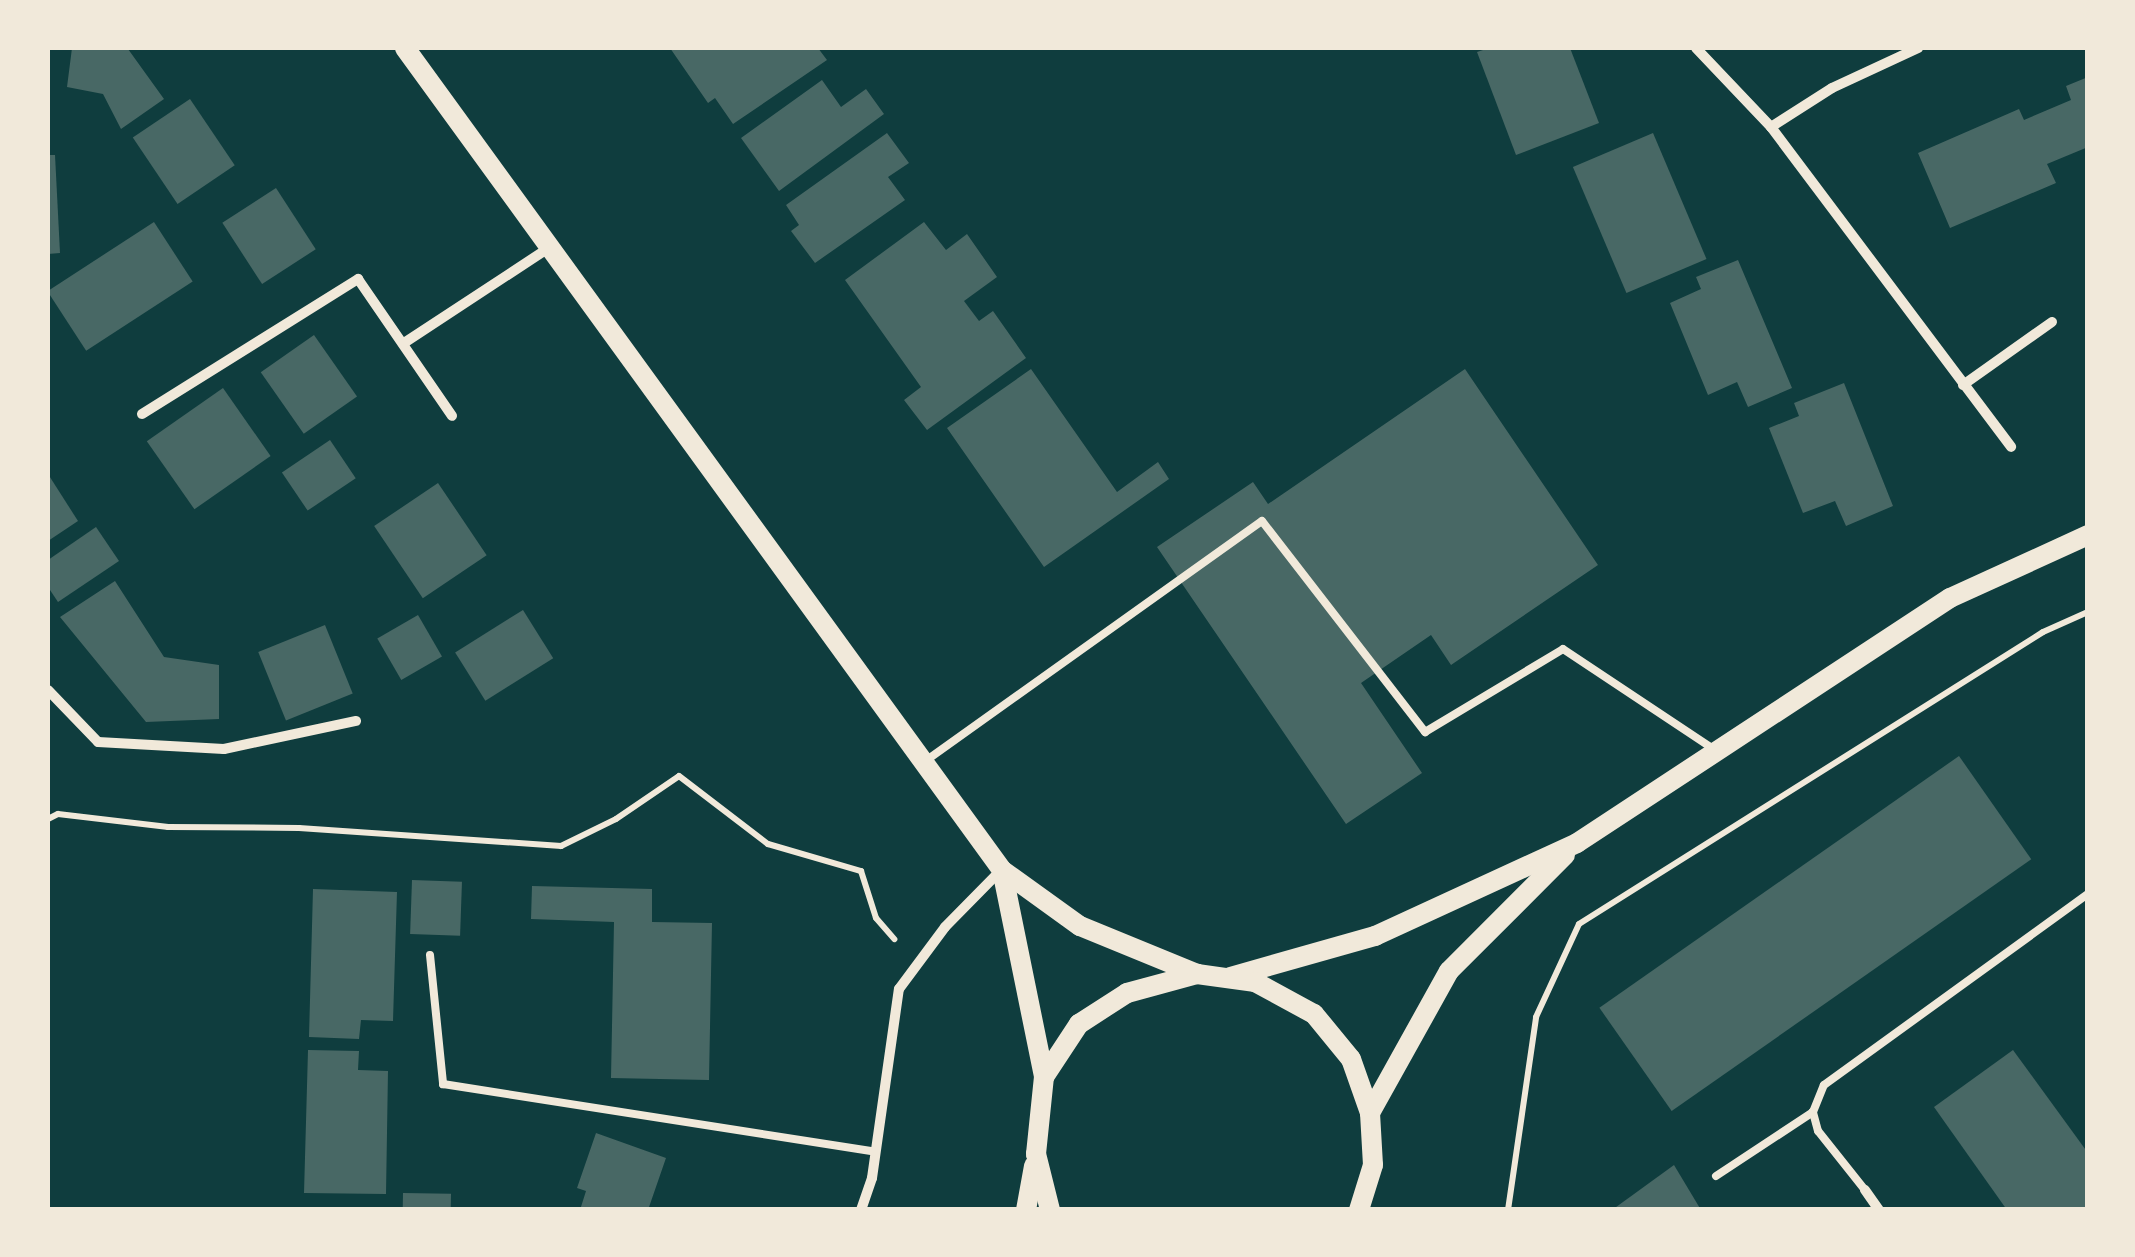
<!DOCTYPE html>
<style>
body{margin:0}
#map{position:relative;width:2135px;height:1257px;overflow:hidden;background:#0f3d3e;font-family:Poppins,sans-serif}
div>[style]{position:absolute}
.building>*{inset:0;background:#486865;transform-origin:0 0}
.path>*{height:6px;margin:-3px;padding:0 3px;transform-origin:3px;border-radius:3px;background:#f1e9da}
.service>*{height:8px;margin:-4px;padding:0 4px;transform-origin:4px;border-radius:4px;background:#f1e9da}
.minor>*{height:10px;margin:-5px;padding:0 5px;transform-origin:5px;border-radius:5px;background:#f1e9da}
.secondary>*{height:20px;margin:-10px;padding:0 10px;transform-origin:10px;border-radius:10px;background:#f1e9da}
span{translate:-50% -50%;white-space:nowrap;text-align:center;line-height:1.15;-webkit-text-stroke:9px #f1e9da;paint-order:stroke}
.frame{position:absolute;inset:0;border:50px solid #f1e9da;pointer-events:none}
</style>
<div id="map">
<div class="building">
<i style="clip-path:polygon(72px 48px,128px 49px,164px 99px,121px 129px,103px 94px,67px 87px)"></i>
<i style="clip-path:polygon(670px 48px,818px 48px,827px 60px,733px 124px,715px 98px,708px 103px)"></i>
<i style="clip-path:polygon(1489px 48px,1570px 48px,1599px 123px,1516px 155px,1477px 52px)"></i>
<i style="clip-path:polygon(2088px 77px,2088px 147px,2047px 164px,2056px 183px,1950px 228px,1918px 153px,2019px 109px,2024px 120px,2071px 100px,2066px 86px)"></i>
<i style="clip-path:polygon(822px 80px,841px 107px,866px 89px,884px 114px,779px 191px,741px 138px)"></i>
<i style="left:190px;top:99px;width:80px;height:69px;rotate:56deg"></i>
<i style="clip-path:polygon(887px 133px,909px 163px,888px 177px,905px 200px,815px 263px,791px 231px,799px 225px,786px 205px)"></i>
<i style="left:1653px;top:133px;width:137px;height:87px;rotate:67deg"></i>
<i style="clip-path:polygon(48px 155px,55px 155px,60px 253px,48px 254px)"></i>
<i style="left:276px;top:188px;width:73px;height:64px;rotate:57deg"></i>
<i style="left:154px;top:222px;width:71px;height:127px;rotate:57deg"></i>
<i style="clip-path:polygon(924px 222px,946px 250px,967px 234px,997px 277px,964px 301px,979px 321px,993px 311px,1026px 358px,927px 430px,904px 400px,921px 387px,845px 280px)"></i>
<i style="clip-path:polygon(1738px 260px,1792px 388px,1748px 407px,1737px 382px,1708px 395px,1670px 303px,1701px 289px,1696px 277px)"></i>
<i style="left:314px;top:335px;width:75px;height:65px;rotate:55deg"></i>
<i style="clip-path:polygon(1031px 369px,1117px 492px,1158px 462px,1169px 479px,1044px 567px,947px 428px)"></i>
<i style="clip-path:polygon(1465px 369px,1598px 565px,1451px 665px,1431px 635px,1361px 683px,1422px 773px,1346px 824px,1157px 547px,1253px 482px,1268px 504px)"></i>
<i style="clip-path:polygon(1844px 383px,1893px 506px,1846px 526px,1835px 501px,1803px 513px,1769px 428px,1799px 416px,1794px 403px)"></i>
<i style="left:223px;top:388px;width:83px;height:93px;rotate:55deg"></i>
<i style="left:330px;top:440px;width:46px;height:58px;rotate:56deg"></i>
<i style="clip-path:polygon(48px 474px,78px 521px,48px 541px)"></i>
<i style="left:438px;top:483px;width:87px;height:77px;rotate:56deg"></i>
<i style="clip-path:polygon(96px 527px,119px 561px,58px 602px,48px 587px,48px 560px)"></i>
<i style="clip-path:polygon(115px 581px,164px 657px,219px 665px,219px 719px,146px 722px,60px 617px)"></i>
<i style="left:523px;top:610px;width:57px;height:80px;rotate:58deg"></i>
<i style="left:418px;top:615px;width:48px;height:47px;rotate:60deg"></i>
<i style="left:325px;top:625px;width:74px;height:72px;rotate:68deg"></i>
<i style="left:1959px;top:756px;width:126px;height:439px;rotate:55deg"></i>
<i style="left:412px;top:880px;width:50px;height:54px;rotate:2deg"></i>
<i style="clip-path:polygon(532px 886px,652px 889px,652px 922px,712px 923px,709px 1080px,611px 1078px,614px 922px,531px 919px)"></i>
<i style="clip-path:polygon(313px 889px,397px 892px,393px 1021px,361px 1020px,359px 1039px,309px 1037px)"></i>
<i style="clip-path:polygon(308px 1050px,359px 1051px,358px 1070px,388px 1071px,386px 1194px,304px 1193px)"></i>
<i style="clip-path:polygon(2013px 1050px,2088px 1153px,2088px 1210px,2007px 1210px,1934px 1107px)"></i>
<i style="clip-path:polygon(596px 1133px,666px 1158px,648px 1210px,580px 1210px,586px 1191px,577px 1188px)"></i>
<i style="clip-path:polygon(1674px 1165px,1701px 1210px,1612px 1210px)"></i>
<i style="left:403px;top:1193px;width:48px;height:17px;rotate:1deg"></i>
</div>
<div class="path">
<i style="left:48px;top:819px;width:11px;rotate:-27deg"></i>
<i style="left:58px;top:814px;width:111px;rotate:6.7deg"></i>
<i style="left:168px;top:827px;width:131px;rotate:0.4deg"></i>
<i style="left:299px;top:828px;width:263px;rotate:3.9deg"></i>
<i style="left:561px;top:846px;width:61px;rotate:-26.1deg"></i>
<i style="left:616px;top:819px;width:76px;rotate:-34.3deg"></i>
<i style="left:679px;top:776px;width:112px;rotate:37.4deg"></i>
<i style="left:768px;top:844px;width:97px;rotate:16.2deg"></i>
<i style="left:861px;top:871px;width:49px;rotate:72.3deg"></i>
<i style="left:876px;top:918px;width:28px;rotate:49deg"></i>
<i style="left:1508px;top:1210px;width:195px;rotate:-81.7deg"></i>
<i style="left:1536px;top:1017px;width:102px;rotate:-65.2deg"></i>
<i style="left:1579px;top:924px;width:548px;rotate:-32.18deg"></i>
<i style="left:2043px;top:632px;width:49px;rotate:-24deg"></i>
</div>
<div class="service">
<i style="left:924px;top:762px;width:415px;rotate:-35.5deg"></i>
<i style="left:1262px;top:521px;width:267px;rotate:52.3deg"></i>
<i style="left:1425px;top:732px;width:161px;rotate:-31deg"></i>
<i style="left:1563px;top:649px;width:182px;rotate:33.6deg"></i>
<i style="left:430px;top:955px;width:130px;rotate:84.2deg"></i>
<i style="left:443px;top:1084px;width:438px;rotate:8.9deg"></i>
<i style="left:1716px;top:1176px;width:116px;rotate:-33.4deg"></i>
<i style="left:1865px;top:1190px;width:75px;rotate:-128.5deg"></i>
<i style="left:1818px;top:1131px;width:20px;rotate:-105deg"></i>
<i style="left:1813px;top:1112px;width:29px;rotate:-68deg"></i>
<i style="left:1824px;top:1085px;width:326px;rotate:-35.9deg"></i>
</div>
<div class="minor">
<i style="left:1696px;top:48px;width:109px;rotate:46.5deg"></i>
<i style="left:1771px;top:127px;width:400px;rotate:53.1deg"></i>
<i style="left:1771px;top:127px;width:72px;rotate:-32.6deg"></i>
<i style="left:1832px;top:88px;width:95px;rotate:-24.9deg"></i>
<i style="left:404px;top:343px;width:175px;rotate:-33.3deg"></i>
<i style="left:1963px;top:385px;width:109px;rotate:-35.3deg"></i>
<i style="left:142px;top:414px;width:255px;rotate:-32deg"></i>
<i style="left:358px;top:279px;width:166px;rotate:55.5deg"></i>
<i style="left:48px;top:690px;width:72px;rotate:46.1deg"></i>
<i style="left:98px;top:742px;width:126px;rotate:3.2deg"></i>
<i style="left:224px;top:749px;width:135px;rotate:-12deg"></i>
<i style="left:1865px;top:1190px;width:24px;rotate:55deg"></i>
<i style="left:861px;top:1210px;width:34px;rotate:-71deg"></i>
<i style="left:872px;top:1178px;width:191px;rotate:-81.9deg"></i>
<i style="left:899px;top:989px;width:77px;rotate:-53.4deg"></i>
<i style="left:945px;top:927px;width:80px;rotate:-45.5deg"></i>
</div>
<div class="secondary">
<i style="left:405px;top:48px;width:1016px;rotate:54.01deg"></i>
<i style="left:1002px;top:870px;width:96px;rotate:35.7deg"></i>
<i style="left:1080px;top:926px;width:126px;rotate:22.3deg"></i>
<i style="left:1002px;top:870px;width:211px;rotate:78.5deg"></i>
<i style="left:1230px;top:977px;width:151px;rotate:-15.8deg"></i>
<i style="left:1375px;top:936px;width:222px;rotate:-24.7deg"></i>
<i style="left:1577px;top:843px;width:446px;rotate:-33.3deg"></i>
<i style="left:1950px;top:598px;width:152px;rotate:-24.5deg"></i>
<i style="left:1370px;top:1113px;width:162px;rotate:-60.9deg"></i>
<i style="left:1449px;top:971px;width:164px;rotate:-45deg"></i>
<i style="left:1026px;top:1210px;width:45px;rotate:-79.7deg"></i>
<i style="left:1050px;top:1210px;width:58px;rotate:-104deg"></i>
<i style="left:1036px;top:1154px;width:77px;rotate:-84.1deg"></i>
<i style="left:1044px;top:1077px;width:64px;rotate:-56.6deg"></i>
<i style="left:1079px;top:1024px;width:57px;rotate:-32.9deg"></i>
<i style="left:1127px;top:993px;width:73px;rotate:-15.2deg"></i>
<i style="left:1197px;top:974px;width:59px;rotate:7.9deg"></i>
<i style="left:1255px;top:982px;width:67px;rotate:28.5deg"></i>
<i style="left:1314px;top:1014px;width:58px;rotate:50.6deg"></i>
<i style="left:1351px;top:1059px;width:57px;rotate:70.6deg"></i>
<i style="left:1370px;top:1113px;width:52px;rotate:86.7deg"></i>
<i style="left:1373px;top:1165px;width:47px;rotate:107.3deg"></i>
</div>
<div class="frame"></div>
</div>
